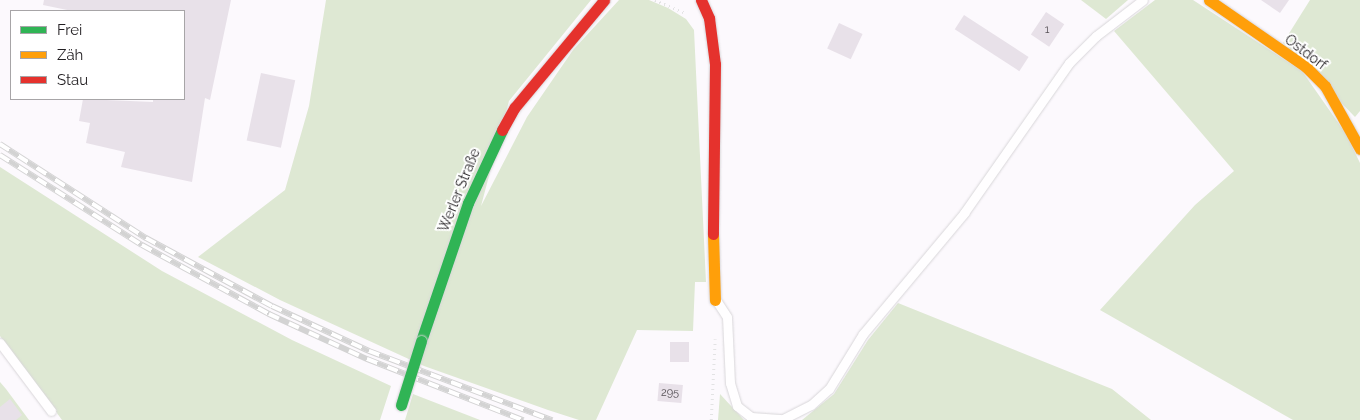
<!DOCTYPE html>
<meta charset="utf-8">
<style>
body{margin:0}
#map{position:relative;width:1360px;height:420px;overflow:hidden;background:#fcf9fd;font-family:Raleway,sans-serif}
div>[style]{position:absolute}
.green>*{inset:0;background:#dee8d3}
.building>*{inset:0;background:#e8e1e9;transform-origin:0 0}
.path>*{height:2.5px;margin-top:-1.25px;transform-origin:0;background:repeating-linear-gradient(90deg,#e3e3e4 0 1px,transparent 0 5px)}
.roads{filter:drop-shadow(0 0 1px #d8d6d9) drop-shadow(0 0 1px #d8d6d9)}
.lane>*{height:9px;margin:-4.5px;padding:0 4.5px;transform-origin:4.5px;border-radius:4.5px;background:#fffeff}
.fast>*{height:11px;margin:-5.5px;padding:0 5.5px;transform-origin:5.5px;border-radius:5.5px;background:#30b455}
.slow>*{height:11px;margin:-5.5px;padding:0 5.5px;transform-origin:5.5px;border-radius:5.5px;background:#ff9f0a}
.jam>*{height:11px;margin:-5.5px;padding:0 5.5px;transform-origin:5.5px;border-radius:5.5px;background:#e5322d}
.rail>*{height:5.5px;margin-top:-2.75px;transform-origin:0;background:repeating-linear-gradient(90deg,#fff 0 11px,#d3d3d3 0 22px);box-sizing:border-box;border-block:1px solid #d3d3d3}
.bridges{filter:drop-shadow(0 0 1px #d6d4d6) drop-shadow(0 0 1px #d6d4d6)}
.fast-bridge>*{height:11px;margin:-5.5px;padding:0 5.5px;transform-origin:5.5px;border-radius:5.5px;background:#30b455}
span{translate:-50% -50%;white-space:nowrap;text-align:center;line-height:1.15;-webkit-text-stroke:4px #fff;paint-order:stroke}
.number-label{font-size:11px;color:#575257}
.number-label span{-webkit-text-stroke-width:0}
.street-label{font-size:14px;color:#221f22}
.legend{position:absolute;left:10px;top:10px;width:175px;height:90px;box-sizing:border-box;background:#fff;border:1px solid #a7a5a7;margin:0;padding:6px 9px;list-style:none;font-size:15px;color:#221f22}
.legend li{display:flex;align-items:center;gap:10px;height:25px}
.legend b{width:25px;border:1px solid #a7a5a7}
</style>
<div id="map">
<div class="green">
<i style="clip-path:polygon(326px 0,591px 0,509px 101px,481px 206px,527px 117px,573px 50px,619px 0,649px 0,668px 8px,686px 19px,694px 30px,706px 282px,695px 282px,693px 331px,637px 330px,596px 420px,579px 420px,548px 410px,424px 366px,280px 300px,198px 257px,285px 190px,309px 106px)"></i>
<i style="clip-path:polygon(1081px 0,1128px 0,1106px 19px)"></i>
<i style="clip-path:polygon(1155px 0,1193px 0,1302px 71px,1346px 134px,1360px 163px,1360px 420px,1293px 420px,1100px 310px,1195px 205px,1234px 171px,1114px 31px)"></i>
<i style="clip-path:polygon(1310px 0,1360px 0,1360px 111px,1355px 117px,1283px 43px)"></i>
<i style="clip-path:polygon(0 167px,162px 271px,292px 340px,391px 386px,380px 420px,62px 420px,0 336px)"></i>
<i style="clip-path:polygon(898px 303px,1112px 389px,1151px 420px,802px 420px,834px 394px,868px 340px)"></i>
<i style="clip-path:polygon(0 382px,6px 389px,29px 420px,0 420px)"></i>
<i style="clip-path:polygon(413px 394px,480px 420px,405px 420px)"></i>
<i style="clip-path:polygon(720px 394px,744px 420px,718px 420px)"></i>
</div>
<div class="building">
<i style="clip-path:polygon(44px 0,231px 0,210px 100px,205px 98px,192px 182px,121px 167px,125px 152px,86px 143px,90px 123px,79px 121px,83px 99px,153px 102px,153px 99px,184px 99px,184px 11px,72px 11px,43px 5px)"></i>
<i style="clip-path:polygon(1261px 0,1289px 0,1280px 13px)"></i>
<i style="left:1046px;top:12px;width:22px;height:27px;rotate:34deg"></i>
<i style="left:964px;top:15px;width:77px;height:17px;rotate:33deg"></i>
<i style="left:839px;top:23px;width:26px;height:28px;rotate:25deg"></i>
<i style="left:261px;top:73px;width:35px;height:69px;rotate:12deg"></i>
<i style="left:670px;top:342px;width:19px;height:20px"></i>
<i style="left:659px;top:383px;width:24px;height:18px;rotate:5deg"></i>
<i style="clip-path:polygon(10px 399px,22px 415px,16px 420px,0 420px,0 407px)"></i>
</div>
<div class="path">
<i style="left:655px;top:0;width:33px;rotate:23deg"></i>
<i style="left:711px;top:420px;width:81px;rotate:-87.2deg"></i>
</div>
<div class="roads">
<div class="lane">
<i style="left:716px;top:300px;width:20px;rotate:57deg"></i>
<i style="left:727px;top:317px;width:66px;rotate:87.4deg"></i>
<i style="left:730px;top:383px;width:24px;rotate:73deg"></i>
<i style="left:737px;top:406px;width:18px;rotate:38deg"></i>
<i style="left:751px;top:417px;width:32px;rotate:4deg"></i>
<i style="left:783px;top:419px;width:31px;rotate:-27deg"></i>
<i style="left:811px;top:405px;width:24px;rotate:-42deg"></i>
<i style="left:829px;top:389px;width:65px;rotate:-58.3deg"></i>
<i style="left:863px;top:334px;width:158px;rotate:-50.1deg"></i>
<i style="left:964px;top:213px;width:183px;rotate:-55deg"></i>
<i style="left:1069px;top:63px;width:38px;rotate:-45deg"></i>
<i style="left:1096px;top:36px;width:59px;rotate:-37.5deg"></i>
<i style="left:0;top:343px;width:85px;rotate:53.1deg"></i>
</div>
<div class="fast">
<i style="left:421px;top:341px;width:146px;rotate:-71.2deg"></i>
<i style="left:468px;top:203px;width:81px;rotate:-65deg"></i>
</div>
<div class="slow">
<i style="left:1209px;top:0;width:118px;rotate:34.6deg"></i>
<i style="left:1306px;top:67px;width:27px;rotate:45deg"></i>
<i style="left:1325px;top:86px;width:72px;rotate:60.9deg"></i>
<i style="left:713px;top:234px;width:66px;rotate:88.3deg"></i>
</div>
<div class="jam">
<i style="left:701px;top:0;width:20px;rotate:66deg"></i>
<i style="left:709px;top:18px;width:46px;rotate:82.6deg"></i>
<i style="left:715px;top:64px;width:170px;rotate:90.7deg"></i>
<i style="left:502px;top:130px;width:26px;rotate:-61deg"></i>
<i style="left:515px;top:107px;width:139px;rotate:-50.2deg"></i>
</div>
</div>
<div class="rail">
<i style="left:0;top:144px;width:174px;rotate:32.8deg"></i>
<i style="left:146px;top:238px;width:143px;rotate:28.4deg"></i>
<i style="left:272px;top:306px;width:107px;rotate:24.9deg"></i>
<i style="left:369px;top:351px;width:196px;rotate:20.7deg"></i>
<i style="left:0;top:155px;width:168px;rotate:32.4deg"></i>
<i style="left:142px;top:245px;width:145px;rotate:28.5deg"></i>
<i style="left:269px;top:314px;width:108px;rotate:24.7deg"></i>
<i style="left:367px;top:359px;width:168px;rotate:21.4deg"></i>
</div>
<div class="bridges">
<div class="fast-bridge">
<i style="left:401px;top:405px;width:67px;rotate:-72.6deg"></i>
</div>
</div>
<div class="number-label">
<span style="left:1047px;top:30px">1</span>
<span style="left:670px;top:393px">295</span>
</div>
<div class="street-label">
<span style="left:1306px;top:52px;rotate:37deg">Ostdorf</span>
<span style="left:459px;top:190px;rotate:-68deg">Werler Straße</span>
</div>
<ul class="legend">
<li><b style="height:6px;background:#30b455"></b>Frei</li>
<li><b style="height:6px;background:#ff9f0a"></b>Zäh</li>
<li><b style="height:6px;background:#e5322d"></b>Stau</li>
</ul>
</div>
